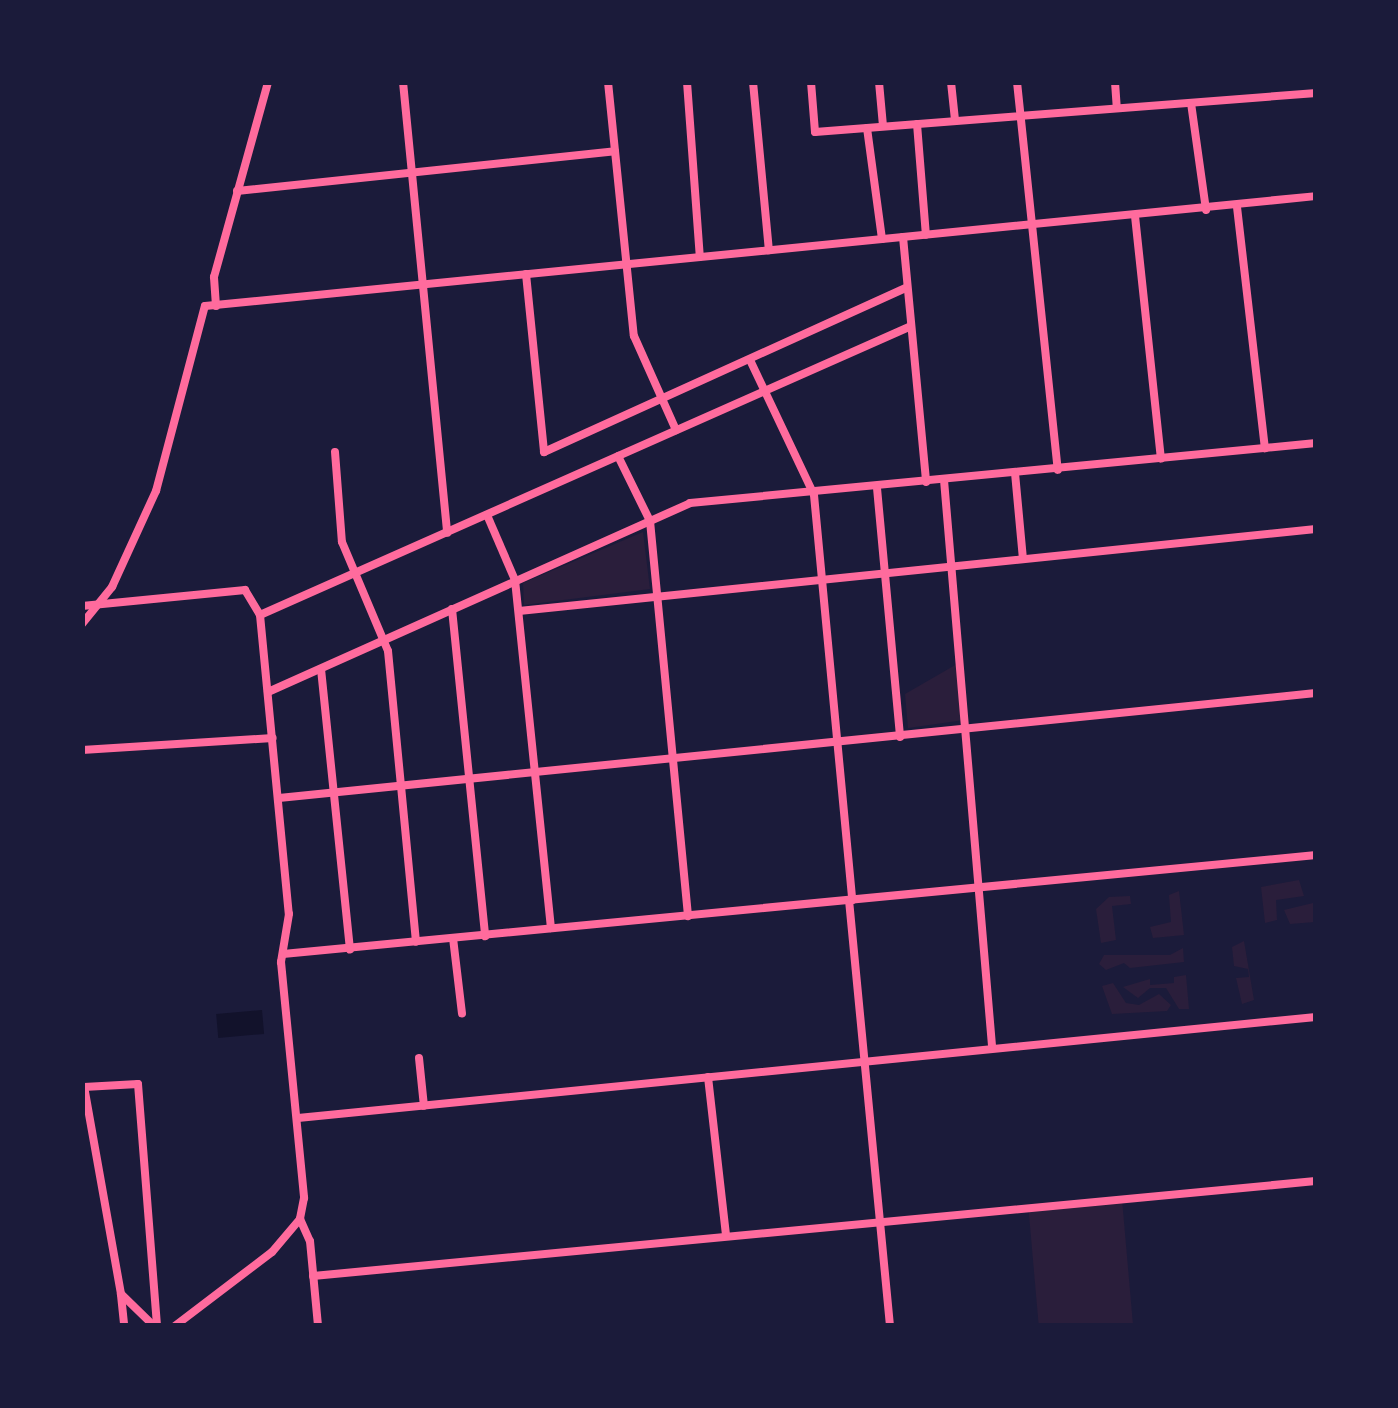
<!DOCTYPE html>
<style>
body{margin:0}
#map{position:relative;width:1398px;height:1408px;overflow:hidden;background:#1b1b3a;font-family:"Titillium Web",sans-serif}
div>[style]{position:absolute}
.green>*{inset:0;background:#2a1e3b;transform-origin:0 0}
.water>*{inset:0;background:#12122b;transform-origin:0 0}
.minor>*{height:8px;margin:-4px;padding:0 4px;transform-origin:4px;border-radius:4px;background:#ff6b9d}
span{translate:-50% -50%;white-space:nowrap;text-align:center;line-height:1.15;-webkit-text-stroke:10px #1b1b3a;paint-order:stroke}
.frame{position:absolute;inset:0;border:85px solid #1b1b3a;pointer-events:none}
</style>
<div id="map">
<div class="green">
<i style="clip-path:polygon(643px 532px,650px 589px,524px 605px,523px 583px)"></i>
<i style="clip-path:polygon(957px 664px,964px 720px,908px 728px,905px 694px)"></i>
<i style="clip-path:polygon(1315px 878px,1315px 922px,1290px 924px,1284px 910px,1313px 903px)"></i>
<i style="clip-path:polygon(1299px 880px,1304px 896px,1276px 900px,1277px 920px,1265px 923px,1261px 887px)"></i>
<i style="clip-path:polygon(1179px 891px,1184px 935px,1153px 938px,1150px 927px,1171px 922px,1169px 895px)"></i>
<i style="clip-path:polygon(1130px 896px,1131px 904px,1112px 906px,1116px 940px,1101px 943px,1096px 909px,1109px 897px)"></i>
<i style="clip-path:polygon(1244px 941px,1254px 1000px,1242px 1004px,1236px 978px,1249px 977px,1248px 969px,1234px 966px,1232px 947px)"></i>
<i style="clip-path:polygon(1183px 948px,1184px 962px,1130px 968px,1124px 963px,1106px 970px,1099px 964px,1104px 955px,1170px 955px)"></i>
<i style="clip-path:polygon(1186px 975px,1189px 1009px,1179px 1009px,1166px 988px,1150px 988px,1138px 998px,1123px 987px,1150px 979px,1150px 985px,1174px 983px,1174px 977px)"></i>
<i style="clip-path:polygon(1113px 983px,1126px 1003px,1139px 1005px,1159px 994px,1171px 1005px,1167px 1011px,1112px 1014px,1102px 986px)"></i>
<i style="left:1122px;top:1199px;width:126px;height:94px;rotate:85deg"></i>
</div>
<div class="water">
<i style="left:262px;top:1010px;width:24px;height:46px;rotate:85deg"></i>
</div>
<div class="minor">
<i style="left:403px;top:82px;width:453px;rotate:84.4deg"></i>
<i style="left:608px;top:82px;width:255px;rotate:84.2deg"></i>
<i style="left:634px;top:336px;width:103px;rotate:65.9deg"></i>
<i style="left:687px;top:82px;width:175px;rotate:85.8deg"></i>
<i style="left:753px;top:82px;width:169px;rotate:84.6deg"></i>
<i style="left:811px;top:82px;width:50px;rotate:85.4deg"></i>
<i style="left:815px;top:132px;width:503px;rotate:-4.45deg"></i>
<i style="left:879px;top:82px;width:44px;rotate:84.8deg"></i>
<i style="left:951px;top:82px;width:39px;rotate:84deg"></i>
<i style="left:1017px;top:82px;width:390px;rotate:84deg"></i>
<i style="left:1115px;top:82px;width:26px;rotate:86deg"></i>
<i style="left:1191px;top:103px;width:108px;rotate:82deg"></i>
<i style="left:917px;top:124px;width:111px;rotate:85.4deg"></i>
<i style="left:867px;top:128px;width:112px;rotate:82.3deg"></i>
<i style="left:237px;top:191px;width:380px;rotate:-6deg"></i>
<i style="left:1237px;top:207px;width:243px;rotate:83.4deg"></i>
<i style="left:1135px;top:216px;width:244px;rotate:83.9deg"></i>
<i style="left:903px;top:237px;width:246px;rotate:84.6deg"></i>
<i style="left:526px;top:274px;width:179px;rotate:84.2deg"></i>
<i style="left:544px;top:452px;width:397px;rotate:-24.4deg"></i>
<i style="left:216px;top:306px;width:29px;rotate:-94deg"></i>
<i style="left:214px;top:277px;width:202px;rotate:-74.5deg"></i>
<i style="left:750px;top:360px;width:149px;rotate:64.6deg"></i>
<i style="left:814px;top:495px;width:407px;rotate:84.6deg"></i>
<i style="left:335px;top:452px;width:90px;rotate:85.6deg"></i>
<i style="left:342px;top:542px;width:118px;rotate:67.1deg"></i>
<i style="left:388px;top:651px;width:292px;rotate:84.5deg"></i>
<i style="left:618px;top:456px;width:72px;rotate:63.8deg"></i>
<i style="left:650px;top:521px;width:397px;rotate:84.5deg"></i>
<i style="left:1015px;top:473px;width:86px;rotate:84.7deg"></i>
<i style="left:944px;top:480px;width:568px;rotate:85.15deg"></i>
<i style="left:877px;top:488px;width:250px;rotate:84.7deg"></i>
<i style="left:487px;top:515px;width:71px;rotate:66.7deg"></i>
<i style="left:515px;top:580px;width:350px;rotate:84.1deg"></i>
<i style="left:82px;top:606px;width:164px;rotate:-5.6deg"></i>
<i style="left:245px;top:590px;width:29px;rotate:59deg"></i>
<i style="left:260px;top:615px;width:300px;rotate:84.5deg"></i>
<i style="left:289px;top:914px;width:49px;rotate:99.5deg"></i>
<i style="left:281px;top:962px;width:237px;rotate:84.4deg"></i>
<i style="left:304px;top:1198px;width:21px;rotate:101deg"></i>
<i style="left:300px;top:1219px;width:43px;rotate:130.3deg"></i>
<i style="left:272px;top:1252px;width:122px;rotate:142.7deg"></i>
<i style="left:452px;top:609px;width:329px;rotate:84.2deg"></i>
<i style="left:519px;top:611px;width:801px;rotate:-5.87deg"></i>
<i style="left:260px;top:615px;width:710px;rotate:-23.93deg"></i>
<i style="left:82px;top:624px;width:48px;rotate:-51deg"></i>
<i style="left:112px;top:587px;width:106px;rotate:-65.4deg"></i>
<i style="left:156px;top:491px;width:191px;rotate:-75.2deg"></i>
<i style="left:205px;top:306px;width:1116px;rotate:-5.65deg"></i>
<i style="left:321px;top:669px;width:282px;rotate:84.1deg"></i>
<i style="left:268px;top:692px;width:462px;rotate:-24.1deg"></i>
<i style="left:690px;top:503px;width:629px;rotate:-5.47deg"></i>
<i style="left:82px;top:750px;width:191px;rotate:-3.6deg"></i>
<i style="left:279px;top:798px;width:1042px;rotate:-5.78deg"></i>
<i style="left:849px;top:900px;width:428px;rotate:84.5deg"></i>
<i style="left:453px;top:938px;width:76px;rotate:83.2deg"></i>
<i style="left:283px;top:954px;width:1038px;rotate:-5.47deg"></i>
<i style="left:419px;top:1058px;width:48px;rotate:84.1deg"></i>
<i style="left:708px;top:1077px;width:160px;rotate:83.5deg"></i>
<i style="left:298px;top:1118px;width:1023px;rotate:-5.67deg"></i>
<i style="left:300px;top:1219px;width:24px;rotate:66deg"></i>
<i style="left:310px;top:1241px;width:85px;rotate:84.6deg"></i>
<i style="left:313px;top:1276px;width:1007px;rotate:-5.41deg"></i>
<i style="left:121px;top:1295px;width:31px;rotate:84deg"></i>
<i style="left:154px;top:1326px;width:46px;rotate:-135.9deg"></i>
<i style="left:121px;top:1294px;width:210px;rotate:-100.1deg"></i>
<i style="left:84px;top:1087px;width:54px;rotate:-3.2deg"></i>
<i style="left:138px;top:1084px;width:243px;rotate:85.5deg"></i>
</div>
<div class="frame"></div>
</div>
